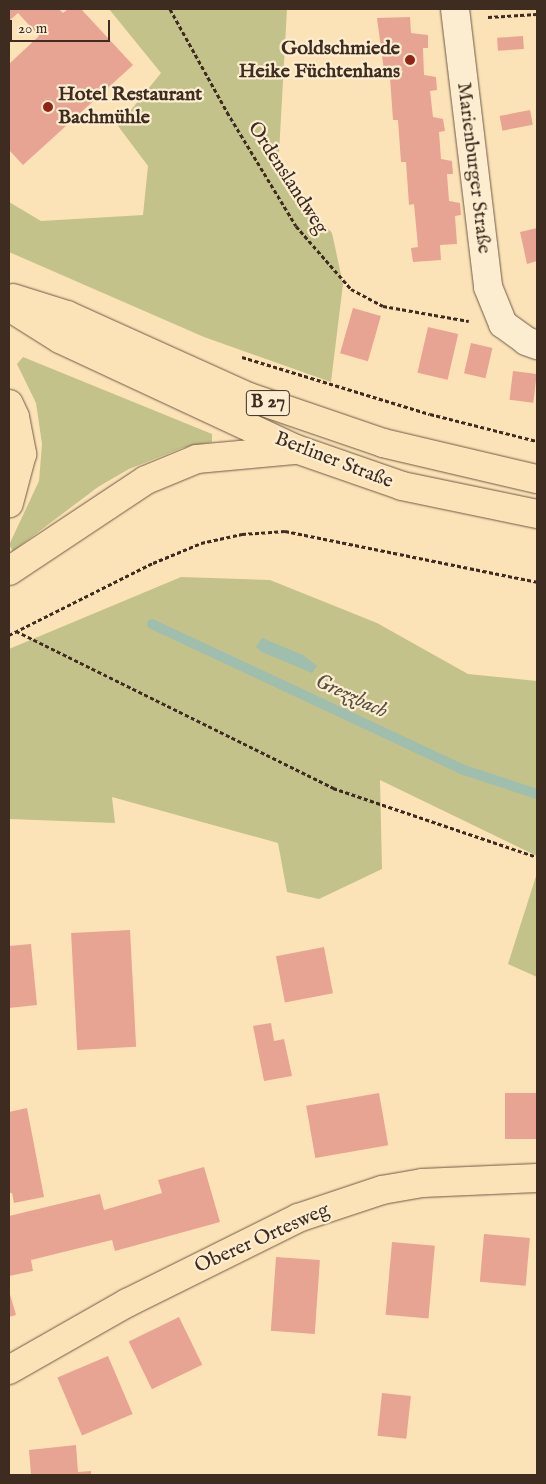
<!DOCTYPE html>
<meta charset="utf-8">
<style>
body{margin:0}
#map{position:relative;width:546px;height:1484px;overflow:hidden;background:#fce3b7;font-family:"IM FELL English",serif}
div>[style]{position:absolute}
.green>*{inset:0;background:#c3c28b}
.water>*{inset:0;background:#9fbead}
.stream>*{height:10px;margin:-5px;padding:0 5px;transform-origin:5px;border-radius:5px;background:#9fbead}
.building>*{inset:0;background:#e8a492;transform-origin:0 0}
.path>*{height:3px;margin-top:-1.5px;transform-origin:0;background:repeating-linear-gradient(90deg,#3e2c20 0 4px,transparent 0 6.5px)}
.roads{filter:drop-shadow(0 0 1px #6e5a46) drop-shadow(0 0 1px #6e5a46)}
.minor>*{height:28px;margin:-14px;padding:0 14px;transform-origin:14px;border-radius:14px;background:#fdedd0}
.major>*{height:28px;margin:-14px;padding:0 14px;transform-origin:14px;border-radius:14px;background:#fce3b7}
.highway>*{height:28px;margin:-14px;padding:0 14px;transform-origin:14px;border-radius:14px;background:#fce3b7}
.dots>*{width:14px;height:14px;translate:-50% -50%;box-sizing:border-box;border:2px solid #fdedd0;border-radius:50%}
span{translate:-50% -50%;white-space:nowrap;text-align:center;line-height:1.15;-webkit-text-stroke:4.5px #fdedd0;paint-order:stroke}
.shield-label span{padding:1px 4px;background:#fdedd0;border:1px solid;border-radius:4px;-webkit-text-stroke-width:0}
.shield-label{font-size:19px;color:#3e2c20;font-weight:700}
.poi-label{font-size:20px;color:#3e2c20;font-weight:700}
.right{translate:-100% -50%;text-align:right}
.left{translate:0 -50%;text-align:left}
.street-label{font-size:20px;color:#3e2c20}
.water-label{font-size:21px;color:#565043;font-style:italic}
.frame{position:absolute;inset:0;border:10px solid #3e2c20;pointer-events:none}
.scale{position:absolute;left:10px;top:20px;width:100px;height:22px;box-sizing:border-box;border:2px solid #3e2c20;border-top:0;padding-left:6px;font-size:15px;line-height:18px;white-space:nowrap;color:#3e2c20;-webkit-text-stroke:4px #fdedd0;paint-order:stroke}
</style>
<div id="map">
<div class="green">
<i style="clip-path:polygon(109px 9px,287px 9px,278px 171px,332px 233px,343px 284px,331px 382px,204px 337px,9px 252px,9px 202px,41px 221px,143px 215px,148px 166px,118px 126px,161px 73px)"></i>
<i style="clip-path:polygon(23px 357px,212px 434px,212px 442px,182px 448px,129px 469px,98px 487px,13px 551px,9px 545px,39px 481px,42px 444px,36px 403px,17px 364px)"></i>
<i style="clip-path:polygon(181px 577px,270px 580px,377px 623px,468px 674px,537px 681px,537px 856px,380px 780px,382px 869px,319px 899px,287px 892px,278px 843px,112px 797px,115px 823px,9px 819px,9px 649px)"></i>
<i style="clip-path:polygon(537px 873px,537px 977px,508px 964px)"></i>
</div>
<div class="water">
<i style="clip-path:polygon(262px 638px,303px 655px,317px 666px,312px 673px,262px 652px,256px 647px)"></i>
</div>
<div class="stream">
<i style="left:152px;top:624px;width:341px;rotate:25.1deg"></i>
<i style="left:461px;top:769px;width:80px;rotate:18.2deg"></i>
</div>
<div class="building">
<i style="clip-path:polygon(9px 9px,59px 9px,63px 13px,68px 9px,81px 9px,133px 65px,23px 165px,9px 150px,9px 64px,39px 36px,18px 13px,9px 21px)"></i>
<i style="clip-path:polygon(410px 17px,411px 33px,428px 35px,428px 48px,423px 48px,424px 75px,436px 77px,437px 90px,430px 91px,433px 117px,443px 119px,445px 131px,439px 132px,441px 159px,452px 161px,453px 174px,447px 174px,449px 201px,460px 203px,461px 215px,455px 216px,457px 244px,440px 245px,441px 260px,413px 262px,411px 248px,418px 247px,414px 204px,409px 205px,406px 162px,401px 162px,398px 120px,393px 120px,390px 78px,385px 78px,377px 18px)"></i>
<i style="left:523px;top:36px;width:13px;height:26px;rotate:86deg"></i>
<i style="left:530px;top:110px;width:15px;height:31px;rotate:79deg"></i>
<i style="clip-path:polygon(537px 228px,537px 261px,527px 264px,520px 232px)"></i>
<i style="left:353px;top:308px;width:29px;height:47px;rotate:16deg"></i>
<i style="left:428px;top:327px;width:31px;height:47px;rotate:13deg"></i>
<i style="left:471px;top:343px;width:22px;height:31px;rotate:13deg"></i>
<i style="left:513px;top:371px;width:24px;height:29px;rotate:7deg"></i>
<i style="left:130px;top:930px;width:117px;height:59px;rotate:87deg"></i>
<i style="clip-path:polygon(31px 944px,37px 1005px,9px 1008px,9px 946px)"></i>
<i style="left:324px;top:947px;width:47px;height:49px;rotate:79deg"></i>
<i style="clip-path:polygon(271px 1023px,274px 1041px,284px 1039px,292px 1076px,264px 1081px,253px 1026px)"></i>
<i style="left:379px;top:1093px;width:53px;height:74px;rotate:80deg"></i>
<i style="left:537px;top:1093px;width:46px;height:32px;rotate:90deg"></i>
<i style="clip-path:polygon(27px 1108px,44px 1197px,14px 1203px,12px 1193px,9px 1193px,9px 1112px)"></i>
<i style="clip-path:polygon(204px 1167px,220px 1222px,115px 1251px,112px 1240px,31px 1260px,33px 1271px,9px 1276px,9px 1216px,100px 1194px,104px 1210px,162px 1193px,158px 1180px)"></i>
<i style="left:484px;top:1234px;width:46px;height:48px;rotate:5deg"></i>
<i style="left:392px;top:1242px;width:43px;height:73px;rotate:5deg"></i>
<i style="left:276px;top:1257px;width:44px;height:74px;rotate:4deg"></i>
<i style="clip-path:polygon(9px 1291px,16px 1315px,9px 1317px)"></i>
<i style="left:179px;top:1317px;width:53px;height:56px;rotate:64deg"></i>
<i style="left:108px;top:1356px;width:63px;height:55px;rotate:67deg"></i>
<i style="left:382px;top:1393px;width:29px;height:43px;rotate:6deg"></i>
<i style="clip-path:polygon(76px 1445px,78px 1472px,91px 1471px,91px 1475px,31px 1475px,29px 1450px)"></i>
</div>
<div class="path">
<i style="left:170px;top:9px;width:118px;rotate:61deg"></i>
<i style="left:227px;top:112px;width:133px;rotate:58.8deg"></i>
<i style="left:296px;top:226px;width:84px;rotate:48.9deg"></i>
<i style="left:351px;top:289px;width:36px;rotate:28deg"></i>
<i style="left:383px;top:306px;width:87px;rotate:9.9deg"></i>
<i style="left:488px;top:17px;width:49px;rotate:-3.5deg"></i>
<i style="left:242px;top:357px;width:196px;rotate:16.9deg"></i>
<i style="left:430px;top:414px;width:110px;rotate:14.2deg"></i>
<i style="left:16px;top:631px;width:354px;rotate:26.3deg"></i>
<i style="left:333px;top:788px;width:215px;rotate:18.7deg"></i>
<i style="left:9px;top:635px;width:161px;rotate:-26.6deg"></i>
<i style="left:153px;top:563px;width:52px;rotate:-22.6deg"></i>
<i style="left:201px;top:543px;width:42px;rotate:-12.4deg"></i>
<i style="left:242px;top:534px;width:43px;rotate:-4deg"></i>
<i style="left:285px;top:531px;width:257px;rotate:11.4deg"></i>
</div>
<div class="roads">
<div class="minor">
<i style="left:455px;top:9px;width:280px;rotate:83.2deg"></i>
<i style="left:488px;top:287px;width:40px;rotate:68deg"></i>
<i style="left:503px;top:324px;width:29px;rotate:36deg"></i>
<i style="left:526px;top:341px;width:12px;rotate:20deg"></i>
</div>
<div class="major">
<i style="left:9px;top:1370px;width:136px;rotate:-29.6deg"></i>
<i style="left:127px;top:1303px;width:191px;rotate:-26.4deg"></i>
<i style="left:298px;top:1218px;width:89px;rotate:-18.4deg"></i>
<i style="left:382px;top:1190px;width:41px;rotate:-9.9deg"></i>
<i style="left:422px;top:1183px;width:115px;rotate:-2.5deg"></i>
</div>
<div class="highway">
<i style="left:13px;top:298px;width:57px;rotate:17.5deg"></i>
<i style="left:67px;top:315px;width:200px;rotate:24.3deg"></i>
<i style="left:249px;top:397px;width:142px;rotate:18.9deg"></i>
<i style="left:383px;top:443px;width:158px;rotate:13.2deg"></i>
<i style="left:9px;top:307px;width:60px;rotate:32.1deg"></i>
<i style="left:60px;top:339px;width:260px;rotate:25deg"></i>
<i style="left:296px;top:449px;width:112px;rotate:19.2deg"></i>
<i style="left:402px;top:486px;width:138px;rotate:11.7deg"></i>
<i style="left:9px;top:404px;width:14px;rotate:65deg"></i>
<i style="left:15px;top:417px;width:38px;rotate:79deg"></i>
<i style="left:22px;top:454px;width:51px;rotate:104.9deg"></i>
<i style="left:9px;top:571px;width:164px;rotate:-33.6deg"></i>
<i style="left:146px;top:480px;width:55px;rotate:-22.4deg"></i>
<i style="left:197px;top:459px;width:97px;rotate:-5.3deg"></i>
</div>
</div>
<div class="dots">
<i style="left:410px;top:60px;background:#8f2418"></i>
<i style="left:48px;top:107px;background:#8f2418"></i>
</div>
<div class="shield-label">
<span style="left:268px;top:403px">B 27</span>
</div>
<div class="poi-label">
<span class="right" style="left:400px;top:60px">Goldschmiede<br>Heike Füchtenhans</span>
<span class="left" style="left:58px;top:106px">Hotel Restaurant<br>Bachmühle</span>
</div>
<div class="street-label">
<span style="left:474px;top:168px;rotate:83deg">Marienburger Straße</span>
<span style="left:288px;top:178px;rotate:57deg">Ordenslandweg</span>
<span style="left:334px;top:460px;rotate:21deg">Berliner Straße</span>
<span style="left:262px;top:1238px;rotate:-24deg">Oberer Ortesweg</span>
</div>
<div class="water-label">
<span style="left:351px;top:697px;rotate:25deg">Grezzbach</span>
</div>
<div class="frame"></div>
<div class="scale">20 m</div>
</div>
